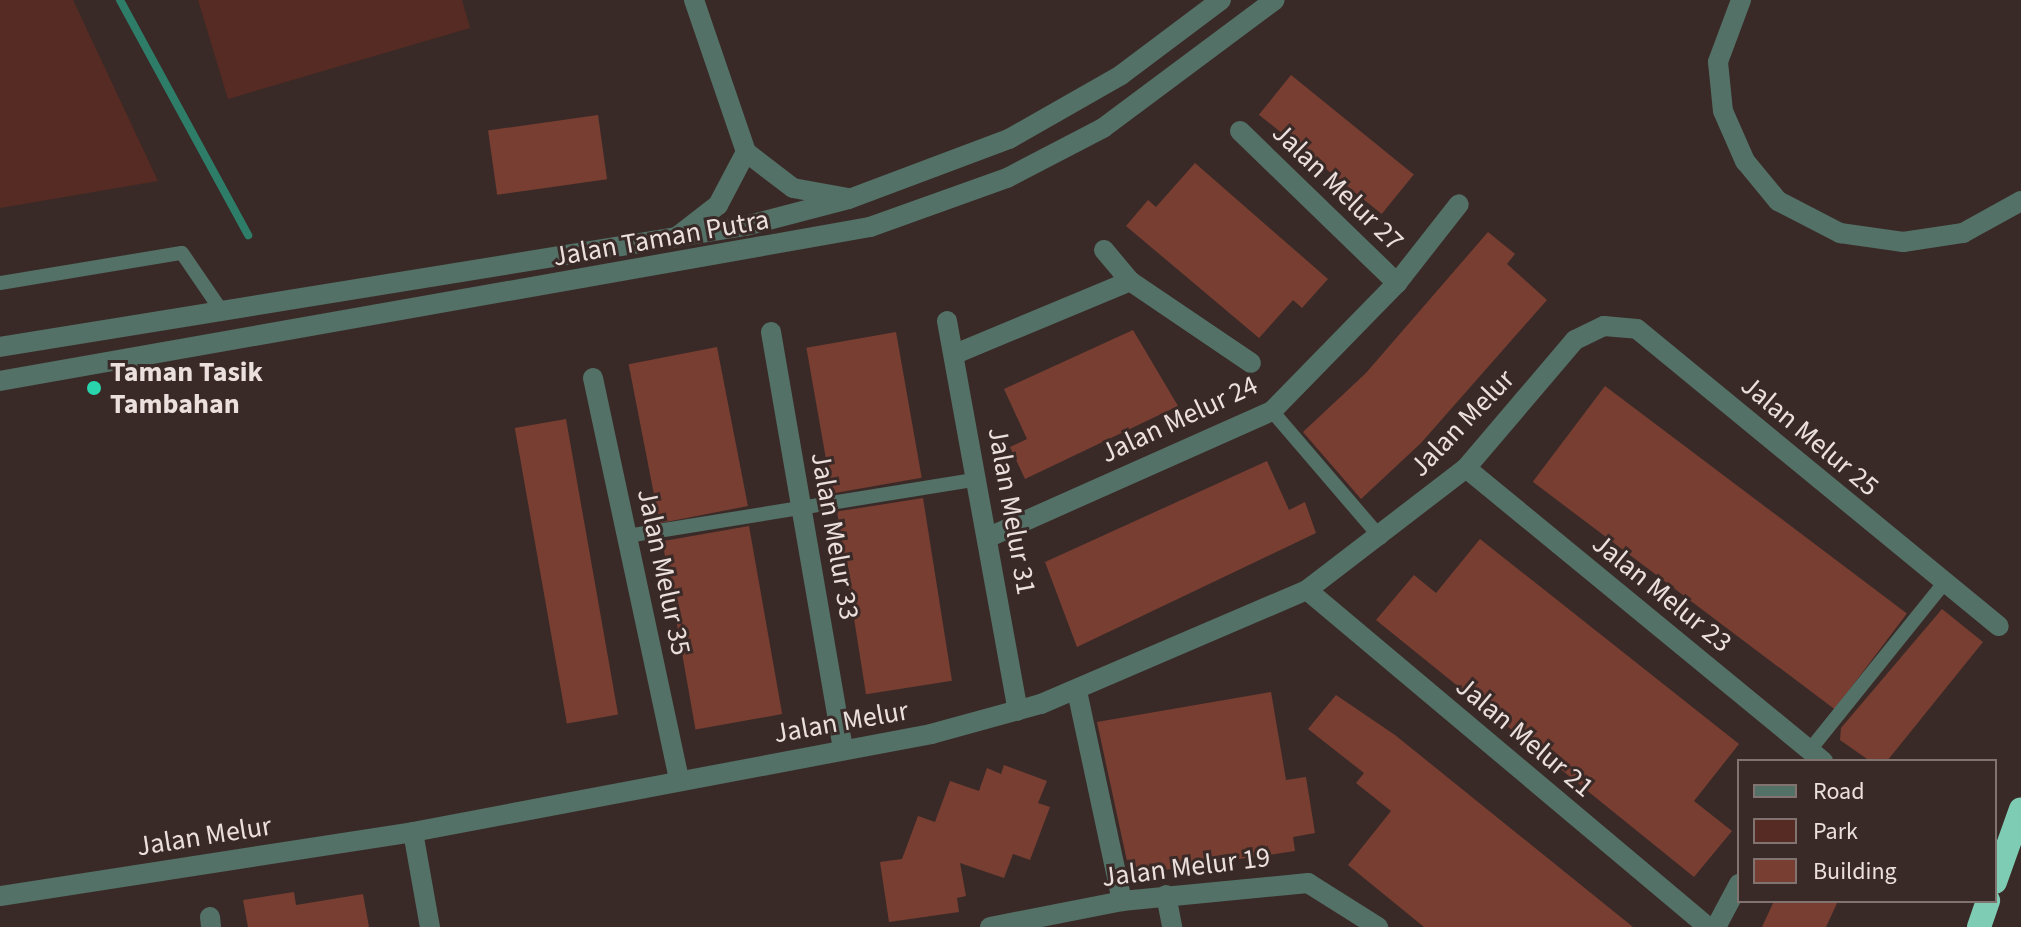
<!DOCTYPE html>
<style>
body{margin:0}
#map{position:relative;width:2021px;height:927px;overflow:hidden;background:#3a2a27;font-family:"Source Sans 3",sans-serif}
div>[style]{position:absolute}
.green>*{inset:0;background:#552b23}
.stream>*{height:8px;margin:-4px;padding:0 4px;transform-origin:4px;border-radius:4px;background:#2e7d68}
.building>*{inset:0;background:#783e32;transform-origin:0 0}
.service>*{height:14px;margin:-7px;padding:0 7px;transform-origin:7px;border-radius:7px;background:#537167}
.minor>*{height:20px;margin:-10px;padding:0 10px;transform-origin:10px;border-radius:10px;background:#537167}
.tertiary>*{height:20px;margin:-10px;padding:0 10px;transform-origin:10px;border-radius:10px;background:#537167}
.motorway>*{height:24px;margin:-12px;padding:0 12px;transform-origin:12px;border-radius:12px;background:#7fccb4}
.dots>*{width:22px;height:22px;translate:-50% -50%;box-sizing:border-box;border:4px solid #3a2a27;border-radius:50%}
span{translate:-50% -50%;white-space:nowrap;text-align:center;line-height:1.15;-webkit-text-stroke:6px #3a2a27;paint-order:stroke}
.street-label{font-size:28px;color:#ebe0dd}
.poi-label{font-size:28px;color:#ebe0dd;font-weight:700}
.left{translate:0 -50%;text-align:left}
.legend{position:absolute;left:1737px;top:759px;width:260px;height:144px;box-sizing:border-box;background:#3a2a27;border:2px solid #817370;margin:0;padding:10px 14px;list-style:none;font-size:24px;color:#ebe0dd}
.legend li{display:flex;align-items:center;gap:16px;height:40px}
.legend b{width:40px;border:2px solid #817370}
</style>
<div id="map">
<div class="green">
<i style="clip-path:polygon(0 0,73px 0,158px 181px,0 208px)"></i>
<i style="clip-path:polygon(198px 0,462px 0,470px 28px,228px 99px)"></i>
</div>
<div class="stream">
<i style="left:120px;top:0;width:268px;rotate:61.4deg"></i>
</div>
<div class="building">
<i style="left:1291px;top:75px;width:158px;height:51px;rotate:39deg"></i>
<i style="left:598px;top:115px;width:65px;height:111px;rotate:82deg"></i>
<i style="clip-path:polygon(1195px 163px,1328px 279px,1302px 308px,1293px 300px,1259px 338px,1126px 226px,1148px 200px,1156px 207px)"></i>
<i style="clip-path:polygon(1488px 232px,1515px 254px,1507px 264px,1547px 300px,1421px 443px,1361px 499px,1303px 432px,1366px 373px)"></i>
<i style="clip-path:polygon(1133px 330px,1178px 406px,1025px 479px,1010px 447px,1027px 439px,1004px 389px)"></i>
<i style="left:896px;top:332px;width:148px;height:91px;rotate:80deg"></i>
<i style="left:717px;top:347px;width:162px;height:90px;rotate:79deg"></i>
<i style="left:1605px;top:386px;width:378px;height:120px;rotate:37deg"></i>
<i style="left:566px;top:419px;width:300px;height:52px;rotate:80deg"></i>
<i style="clip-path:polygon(1267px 461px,1289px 510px,1305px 502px,1316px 533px,1077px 647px,1045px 562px)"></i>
<i style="left:923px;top:498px;width:185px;height:87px;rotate:81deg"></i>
<i style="left:749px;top:526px;width:191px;height:88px;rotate:80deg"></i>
<i style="clip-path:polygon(1480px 539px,1739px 744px,1694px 801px,1732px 831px,1694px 877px,1376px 620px,1414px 575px,1436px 593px)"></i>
<i style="clip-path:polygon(1942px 609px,1983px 642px,1887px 761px,1870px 761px,1840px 740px,1841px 728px)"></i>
<i style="clip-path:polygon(1271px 692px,1286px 780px,1306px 777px,1315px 833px,1293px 837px,1295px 851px,1130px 875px,1097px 722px)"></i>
<i style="clip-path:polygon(1336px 695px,1395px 735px,1633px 927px,1424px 927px,1348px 865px,1391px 811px,1356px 783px,1364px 773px,1308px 729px)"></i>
<i style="clip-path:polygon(1004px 765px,1047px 781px,1038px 803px,1050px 807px,1030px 860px,1013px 854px,1004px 878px,960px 863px,966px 896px,957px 898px,959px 912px,889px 922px,880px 862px,902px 859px,918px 816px,935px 822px,950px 781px,979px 791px,987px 768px,1001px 774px)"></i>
<i style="clip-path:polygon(294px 892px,296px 905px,363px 894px,369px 927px,248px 927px,243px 900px)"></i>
<i style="clip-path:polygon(1774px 901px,1838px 901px,1826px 927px,1762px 927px)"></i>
</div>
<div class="service">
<i style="left:0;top:283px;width:184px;rotate:-9.4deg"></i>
<i style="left:182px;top:253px;width:69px;rotate:55.6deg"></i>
<i style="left:1272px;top:411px;width:167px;rotate:49.4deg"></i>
<i style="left:627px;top:536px;width:356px;rotate:-9.2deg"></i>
<i style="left:1809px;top:751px;width:216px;rotate:-51.2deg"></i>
</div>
<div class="minor">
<i style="left:694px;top:0;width:161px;rotate:71.1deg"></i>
<i style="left:746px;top:152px;width:59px;rotate:37.5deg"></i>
<i style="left:793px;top:188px;width:56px;rotate:10.3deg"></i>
<i style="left:1240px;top:131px;width:219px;rotate:44.1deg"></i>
<i style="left:678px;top:236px;width:51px;rotate:-37.8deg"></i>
<i style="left:718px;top:205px;width:60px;rotate:-62.2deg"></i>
<i style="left:1104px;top:250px;width:40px;rotate:50deg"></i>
<i style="left:1130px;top:281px;width:146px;rotate:34.1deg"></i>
<i style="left:947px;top:321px;width:396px;rotate:79.7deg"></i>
<i style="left:771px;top:332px;width:424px;rotate:80.2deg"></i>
<i style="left:955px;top:354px;width:190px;rotate:-22.6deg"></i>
<i style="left:593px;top:378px;width:409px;rotate:77.9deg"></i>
<i style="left:1466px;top:468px;width:462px;rotate:39.4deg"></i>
<i style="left:989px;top:537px;width:310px;rotate:-24deg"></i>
<i style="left:1272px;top:411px;width:179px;rotate:-45.7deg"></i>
<i style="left:1397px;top:283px;width:100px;rotate:-51.9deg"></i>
<i style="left:1307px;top:590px;width:524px;rotate:40.04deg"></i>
<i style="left:1077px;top:691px;width:215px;rotate:77.9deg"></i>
<i style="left:413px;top:832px;width:97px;rotate:79.9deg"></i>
<i style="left:1166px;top:895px;width:33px;rotate:79deg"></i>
<i style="left:0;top:896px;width:418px;rotate:-8.8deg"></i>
<i style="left:413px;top:832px;width:527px;rotate:-10.71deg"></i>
<i style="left:931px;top:734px;width:114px;rotate:-15.3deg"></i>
<i style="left:1041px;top:704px;width:289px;rotate:-23.2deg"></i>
<i style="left:1307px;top:590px;width:200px;rotate:-37.5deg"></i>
<i style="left:1466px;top:468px;width:168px;rotate:-49.6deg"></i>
<i style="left:1575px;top:340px;width:32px;rotate:-26deg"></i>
<i style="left:1604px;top:326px;width:33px;rotate:5deg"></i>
<i style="left:1637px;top:329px;width:468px;rotate:39.4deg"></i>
<i style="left:210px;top:917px;width:10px;rotate:84deg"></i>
<i style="left:990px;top:927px;width:135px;rotate:-11.1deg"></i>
<i style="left:1122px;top:901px;width:187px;rotate:-5.5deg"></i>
<i style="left:1308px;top:883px;width:83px;rotate:32.2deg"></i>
<i style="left:1716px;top:927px;width:49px;rotate:-61.9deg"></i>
</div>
<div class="tertiary">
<i style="left:1741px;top:0;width:66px;rotate:110.4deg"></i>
<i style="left:1718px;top:62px;width:49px;rotate:84.2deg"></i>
<i style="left:1723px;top:111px;width:55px;rotate:66.3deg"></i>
<i style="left:1745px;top:161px;width:52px;rotate:50.5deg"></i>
<i style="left:1778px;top:201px;width:70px;rotate:27.3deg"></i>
<i style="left:1840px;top:233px;width:64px;rotate:8.1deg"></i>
<i style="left:1903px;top:242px;width:61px;rotate:-8.5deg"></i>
<i style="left:1963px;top:233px;width:66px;rotate:-28.9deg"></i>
<i style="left:0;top:347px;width:755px;rotate:-9.23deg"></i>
<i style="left:745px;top:226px;width:107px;rotate:-14.6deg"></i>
<i style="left:849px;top:199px;width:171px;rotate:-20.6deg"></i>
<i style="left:1009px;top:139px;width:129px;rotate:-29.7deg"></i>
<i style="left:1121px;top:75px;width:125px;rotate:-36.9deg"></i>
<i style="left:0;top:381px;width:884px;rotate:-10.04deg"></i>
<i style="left:870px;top:227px;width:145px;rotate:-19.7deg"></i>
<i style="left:1007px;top:178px;width:108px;rotate:-27.5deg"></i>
<i style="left:1103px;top:128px;width:214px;rotate:-36.7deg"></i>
</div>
<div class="motorway">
<i style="left:1995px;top:882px;width:77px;rotate:-70.4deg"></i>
<i style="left:1979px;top:927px;width:28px;rotate:-71deg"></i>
</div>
<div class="dots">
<i style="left:94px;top:388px;background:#28d5ad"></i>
</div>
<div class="street-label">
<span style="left:1338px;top:187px;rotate:44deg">Jalan Melur 27</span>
<span style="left:661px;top:238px;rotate:-10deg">Jalan Taman Putra</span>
<span style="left:1179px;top:419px;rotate:-25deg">Jalan Melur 24</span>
<span style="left:1462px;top:423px;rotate:-46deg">Jalan Melur</span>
<span style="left:1810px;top:436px;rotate:40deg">Jalan Melur 25</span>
<span style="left:1012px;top:511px;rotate:80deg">Jalan Melur 31</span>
<span style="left:835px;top:536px;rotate:80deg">Jalan Melur 33</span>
<span style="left:664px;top:572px;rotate:78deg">Jalan Melur 35</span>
<span style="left:1662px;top:593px;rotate:39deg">Jalan Melur 23</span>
<span style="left:841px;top:722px;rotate:-10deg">Jalan Melur</span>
<span style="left:1525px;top:737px;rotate:40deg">Jalan Melur 21</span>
<span style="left:204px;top:836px;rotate:-9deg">Jalan Melur</span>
<span style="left:1186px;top:867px;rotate:-7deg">Jalan Melur 19</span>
</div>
<div class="poi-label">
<span class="left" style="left:110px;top:388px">Taman Tasik<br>Tambahan</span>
</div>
<ul class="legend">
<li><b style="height:10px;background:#537167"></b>Road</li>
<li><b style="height:22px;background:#552b23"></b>Park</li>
<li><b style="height:22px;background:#783e32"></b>Building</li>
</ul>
</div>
